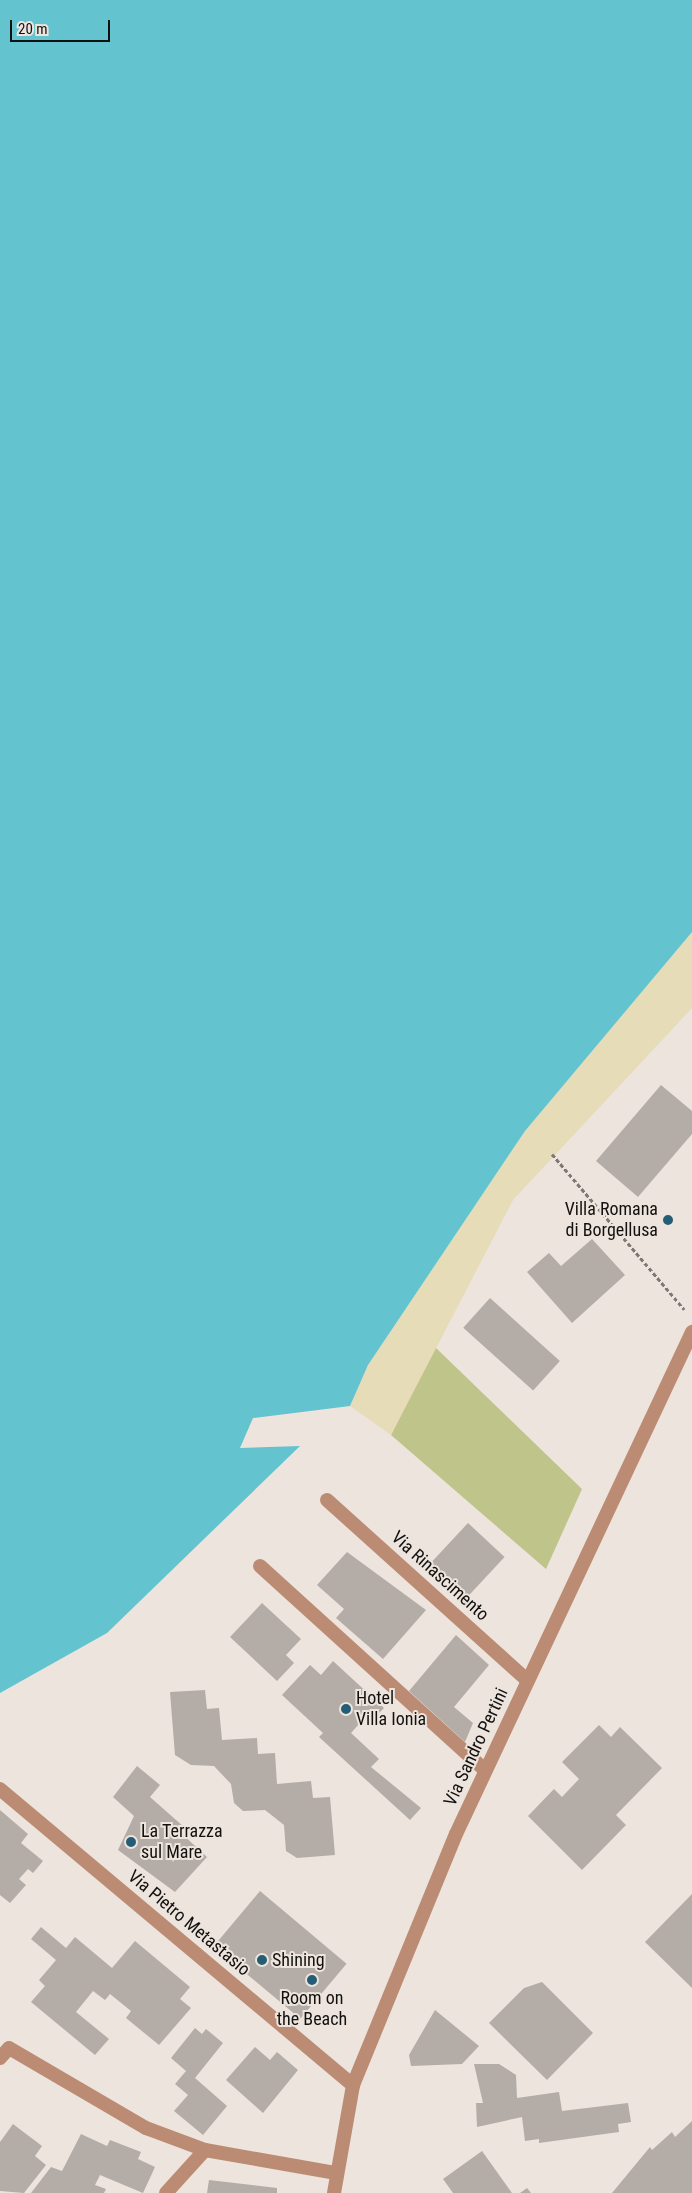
<!DOCTYPE html>
<style>
body{margin:0}
#map{position:relative;width:692px;height:2193px;overflow:hidden;background:#ece4dd;font-family:"Roboto Condensed",sans-serif}
div>[style]{position:absolute}
.green>*{inset:0;background:#bfc48a}
.sand>*{inset:0;background:#e6dcb7}
.water>*{inset:0;background:#63c3ce}
.building>*{inset:0;background:#b4aca6;transform-origin:0 0}
.path>*{height:3px;margin-top:-1.5px;transform-origin:0;background:repeating-linear-gradient(90deg,#7d7874 0 4px,transparent 0 6.5px)}
.service>*{height:14px;margin:-7px;padding:0 7px;transform-origin:7px;border-radius:7px;background:#bb8c73}
.minor>*{height:14px;margin:-7px;padding:0 7px;transform-origin:7px;border-radius:7px;background:#bb8c73}
.tertiary>*{height:14px;margin:-7px;padding:0 7px;transform-origin:7px;border-radius:7px;background:#bb8c73}
.dots>*{width:14px;height:14px;translate:-50% -50%;box-sizing:border-box;border:2px solid #ece4dd;border-radius:50%}
span{translate:-50% -50%;white-space:nowrap;text-align:center;line-height:1.15;-webkit-text-stroke:4px #ece4dd;paint-order:stroke}
.poi-label{font-size:18px;color:#13110f}
.right{translate:-100% -50%;text-align:right}
.left{translate:0 -50%;text-align:left}
.street-label{font-size:18px;color:#13110f}
.scale{position:absolute;left:10px;top:20px;width:100px;height:22px;box-sizing:border-box;border:2px solid #13110f;border-top:0;padding-left:6px;font-size:15px;line-height:18px;white-space:nowrap;color:#13110f;-webkit-text-stroke:4px #ece4dd;paint-order:stroke}
</style>
<div id="map">
<div class="green">
<i style="clip-path:polygon(435px 1347px,582px 1489px,546px 1569px,391px 1435px)"></i>
</div>
<div class="sand">
<i style="clip-path:polygon(692px 932px,692px 1008px,513px 1200px,391px 1435px,350px 1406px,368px 1365px,525px 1131px)"></i>
</div>
<div class="water">
<i style="clip-path:polygon(0 0,692px 0,692px 932px,525px 1131px,368px 1365px,350px 1406px,253px 1418px,240px 1448px,300px 1446px,107px 1633px,0 1693px)"></i>
</div>
<div class="building">
<i style="clip-path:polygon(661px 1085px,692px 1111px,692px 1134px,638px 1197px,596px 1161px)"></i>
<i style="clip-path:polygon(592px 1239px,625px 1275px,572px 1323px,527px 1272px,549px 1253px,561px 1266px)"></i>
<i style="left:490px;top:1298px;width:94px;height:40px;rotate:42deg"></i>
<i style="left:468px;top:1523px;width:50px;height:57px;rotate:43deg"></i>
<i style="clip-path:polygon(347px 1552px,426px 1610px,383px 1659px,336px 1618px,344px 1609px,317px 1585px)"></i>
<i style="clip-path:polygon(262px 1603px,301px 1639px,286px 1655px,294px 1663px,277px 1681px,230px 1637px)"></i>
<i style="clip-path:polygon(456px 1635px,489px 1665px,454px 1707px,473px 1723px,465px 1742px,409px 1691px)"></i>
<i style="clip-path:polygon(333px 1661px,384px 1708px,374px 1718px,369px 1713px,351px 1733px,379px 1759px,371px 1767px,421px 1808px,410px 1820px,319px 1737px,323px 1733px,282px 1695px,310px 1665px,321px 1675px)"></i>
<i style="clip-path:polygon(205px 1690px,207px 1709px,219px 1708px,222px 1740px,257px 1738px,258px 1754px,275px 1753px,277px 1784px,311px 1781px,313px 1798px,330px 1797px,335px 1855px,297px 1858px,286px 1851px,284px 1825px,265px 1810px,243px 1811px,234px 1803px,231px 1784px,214px 1766px,191px 1765px,175px 1755px,170px 1692px)"></i>
<i style="clip-path:polygon(599px 1725px,611px 1737px,620px 1727px,662px 1768px,616px 1815px,626px 1825px,582px 1870px,528px 1816px,554px 1789px,562px 1797px,579px 1779px,562px 1762px)"></i>
<i style="clip-path:polygon(137px 1766px,160px 1785px,150px 1797px,184px 1827px,180px 1832px,207px 1857px,175px 1892px,118px 1850px,134px 1816px,113px 1797px)"></i>
<i style="clip-path:polygon(0 1810px,28px 1834px,21px 1843px,43px 1861px,33px 1873px,28px 1869px,19px 1879px,26px 1885px,10px 1903px,0 1895px)"></i>
<i style="left:260px;top:1891px;width:113px;height:72px;rotate:40deg"></i>
<i style="clip-path:polygon(692px 1894px,692px 1988px,645px 1942px)"></i>
<i style="clip-path:polygon(41px 1927px,66px 1948px,75px 1937px,112px 1968px,135px 1941px,190px 1987px,180px 1999px,191px 2008px,159px 2045px,126px 2018px,131px 2011px,110px 1994px,105px 2000px,93px 1991px,76px 2012px,109px 2039px,95px 2055px,31px 2002px,45px 1986px,39px 1980px,56px 1960px,31px 1939px)"></i>
<i style="clip-path:polygon(542px 1982px,593px 2033px,547px 2080px,489px 2023px,524px 1988px)"></i>
<i style="clip-path:polygon(435px 2010px,479px 2046px,462px 2064px,411px 2066px,409px 2055px)"></i>
<i style="clip-path:polygon(195px 2028px,202px 2034px,206px 2029px,223px 2043px,195px 2078px,227px 2106px,203px 2135px,174px 2111px,188px 2095px,175px 2084px,186px 2071px,171px 2058px)"></i>
<i style="clip-path:polygon(255px 2047px,270px 2060px,277px 2052px,298px 2070px,263px 2113px,226px 2080px)"></i>
<i style="clip-path:polygon(474px 2064px,499px 2064px,516px 2075px,517px 2098px,559px 2092px,562px 2111px,628px 2103px,631px 2122px,618px 2124px,619px 2132px,539px 2143px,539px 2139px,525px 2141px,522px 2117px,477px 2127px,476px 2103px,483px 2103px)"></i>
<i style="clip-path:polygon(692px 2121px,692px 2193px,612px 2193px,650px 2147px,652px 2150px,672px 2132px,675px 2137px)"></i>
<i style="clip-path:polygon(13px 2124px,42px 2146px,35px 2156px,46px 2165px,24px 2193px,0 2191px,0 2142px)"></i>
<i style="clip-path:polygon(81px 2134px,107px 2146px,110px 2140px,141px 2152px,138px 2159px,155px 2167px,143px 2193px,100px 2175px,95px 2185px,106px 2189px,104px 2193px,31px 2193px,51px 2167px,62px 2171px)"></i>
<i style="clip-path:polygon(482px 2151px,512px 2193px,453px 2193px,443px 2179px)"></i>
<i style="clip-path:polygon(209px 2180px,277px 2188px,277px 2193px,207px 2193px)"></i>
<i style="clip-path:polygon(527px 2188px,531px 2193px,520px 2193px)"></i>
</div>
<div class="path">
<i style="left:552px;top:1154px;width:204px;rotate:49.6deg"></i>
</div>
<div class="service">
<i style="left:260px;top:1566px;width:304px;rotate:42.2deg"></i>
</div>
<div class="minor">
<i style="left:327px;top:1500px;width:270px;rotate:42deg"></i>
<i style="left:0;top:1789px;width:461px;rotate:40deg"></i>
<i style="left:0;top:2058px;width:13px;rotate:-48deg"></i>
<i style="left:9px;top:2048px;width:159px;rotate:30.3deg"></i>
<i style="left:146px;top:2128px;width:63px;rotate:20.4deg"></i>
<i style="left:205px;top:2150px;width:132px;rotate:10deg"></i>
<i style="left:166px;top:2193px;width:58px;rotate:-47.8deg"></i>
</div>
<div class="tertiary">
<i style="left:334px;top:2193px;width:110px;rotate:-80deg"></i>
<i style="left:353px;top:2085px;width:271px;rotate:-67.7deg"></i>
<i style="left:456px;top:1834px;width:555px;rotate:-64.82deg"></i>
</div>
<div class="dots">
<i style="left:668px;top:1220px;background:#235e76"></i>
<i style="left:346px;top:1709px;background:#235e76"></i>
<i style="left:131px;top:1842px;background:#235e76"></i>
<i style="left:262px;top:1960px;background:#235e76"></i>
<i style="left:312px;top:1980px;background:#235e76"></i>
</div>
<div class="poi-label">
<span class="right" style="left:658px;top:1220px">Villa Romana<br>di Borgellusa</span>
<span class="left" style="left:356px;top:1709px">Hotel<br>Villa Ionia</span>
<span class="left" style="left:141px;top:1842px">La Terrazza<br>sul Mare</span>
<span class="left" style="left:272px;top:1960px">Shining</span>
<span style="left:312px;top:2009px">Room on<br>the Beach</span>
</div>
<div class="street-label">
<span style="left:440px;top:1576px;rotate:42deg">Via Rinascimento</span>
<span style="left:476px;top:1747px;rotate:-65deg">Via Sandro Pertini</span>
<span style="left:189px;top:1923px;rotate:40deg">Via Pietro Metastasio</span>
</div>
<div class="scale">20 m</div>
</div>
